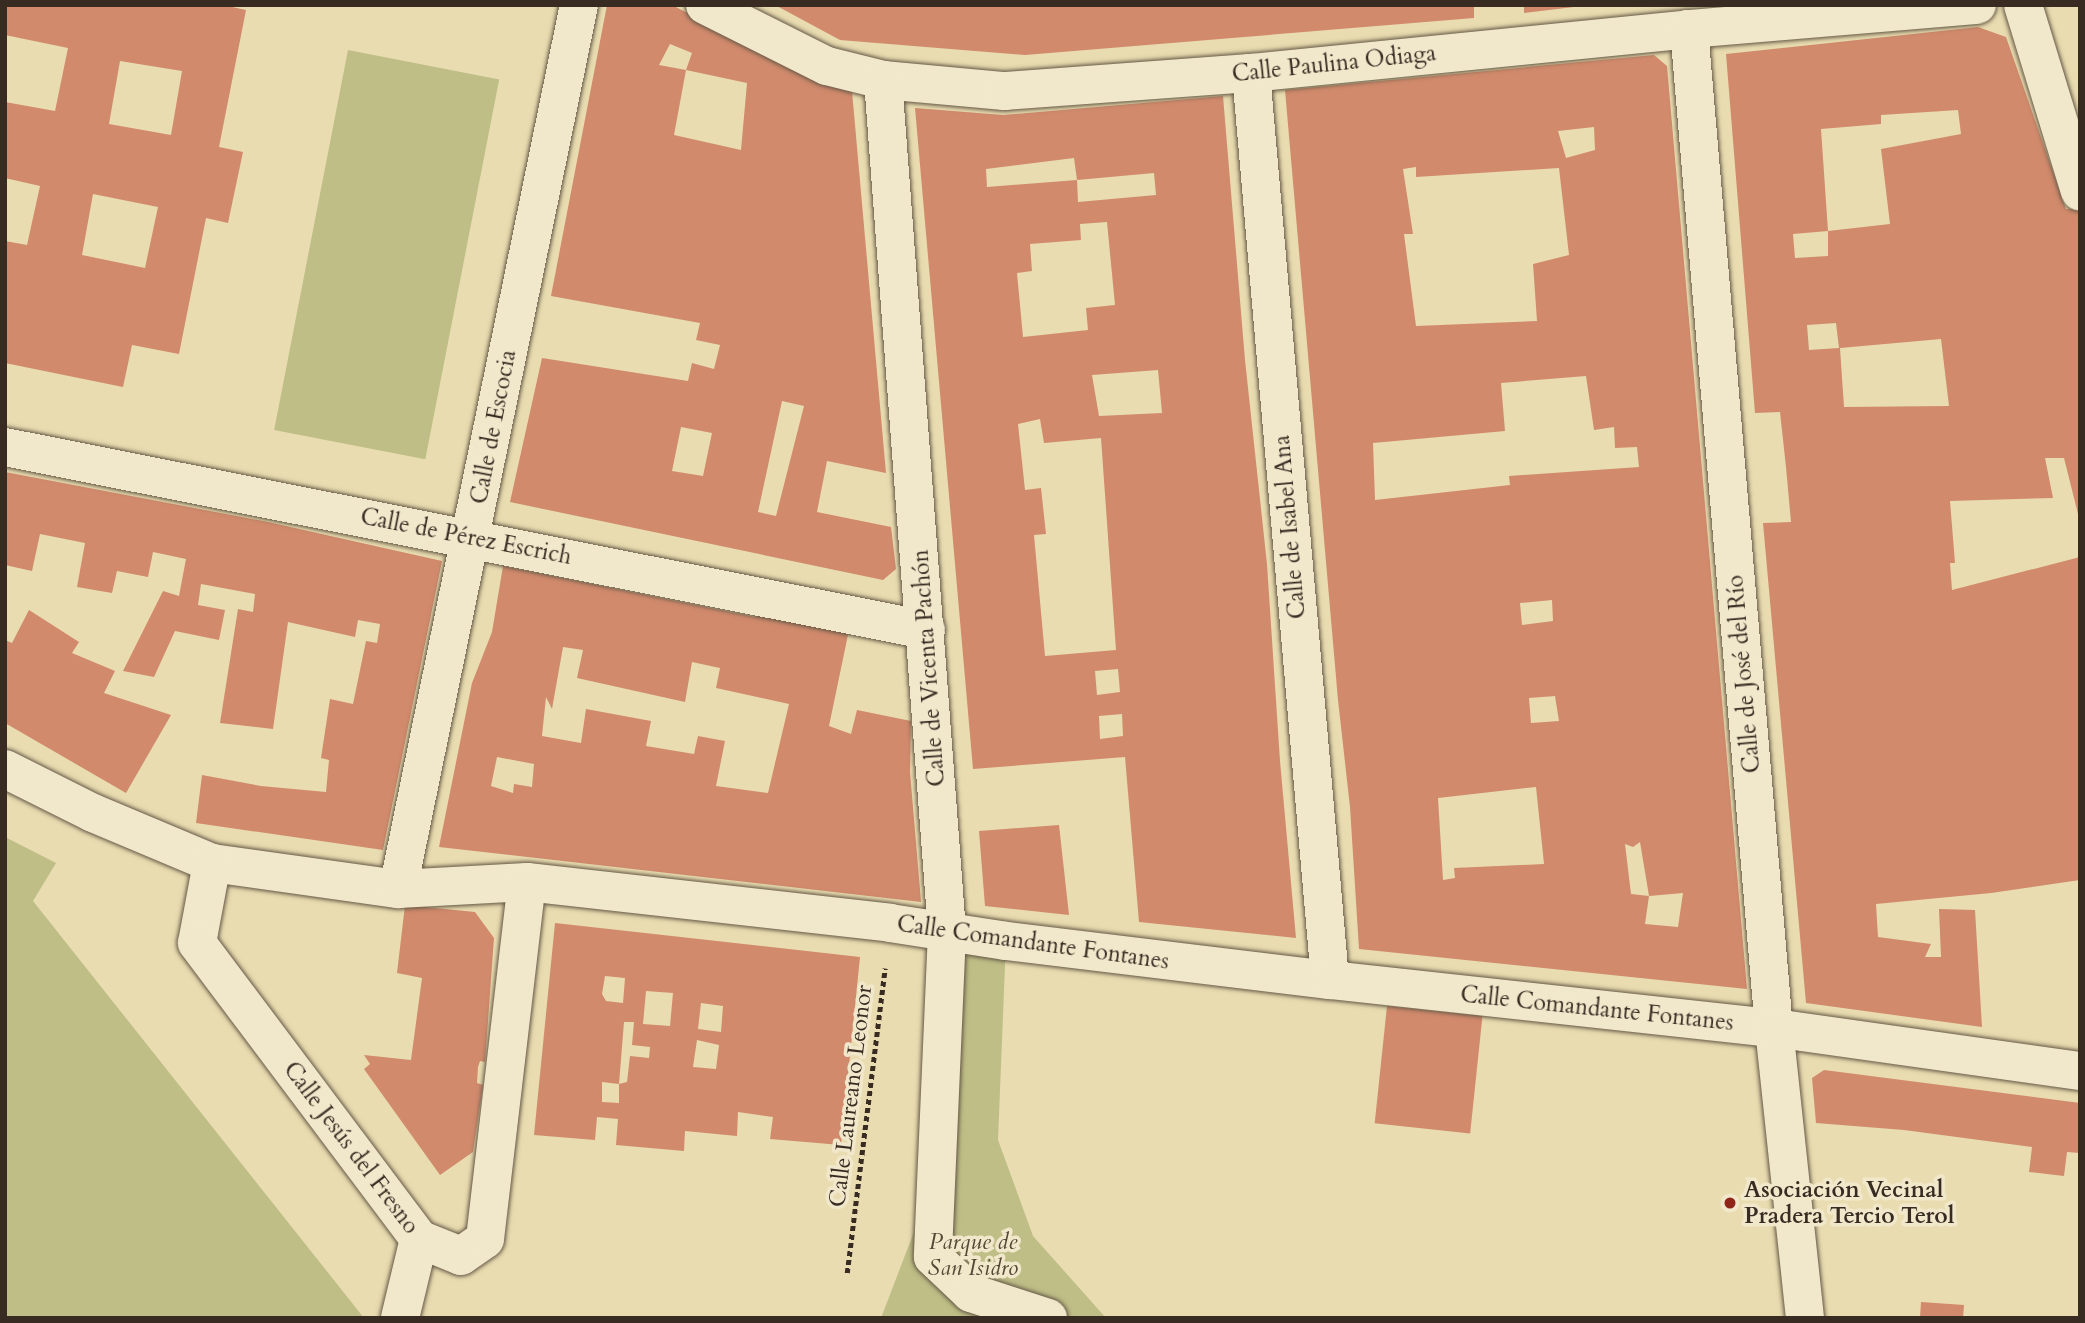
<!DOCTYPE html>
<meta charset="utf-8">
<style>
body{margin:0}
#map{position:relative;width:2085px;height:1323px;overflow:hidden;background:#e9dcb0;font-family:Cardo,serif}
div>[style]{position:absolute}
.green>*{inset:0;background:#bfbe86;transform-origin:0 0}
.building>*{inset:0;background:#d18a6c;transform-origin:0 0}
.path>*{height:4.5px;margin-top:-2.25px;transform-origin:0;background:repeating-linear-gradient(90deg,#382c22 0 5px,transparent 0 8.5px)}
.roads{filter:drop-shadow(0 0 2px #645846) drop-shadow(0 0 2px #645846)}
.minor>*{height:38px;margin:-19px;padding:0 19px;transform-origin:19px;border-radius:19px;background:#f1e8cc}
.dots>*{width:19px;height:19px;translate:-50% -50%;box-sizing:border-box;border:4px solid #f1e8cc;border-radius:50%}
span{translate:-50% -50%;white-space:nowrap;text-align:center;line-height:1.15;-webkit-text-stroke:7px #f1e8cc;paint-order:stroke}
.street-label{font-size:23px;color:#382c22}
.poi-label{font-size:23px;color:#382c22;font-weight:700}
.left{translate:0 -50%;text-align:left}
.park-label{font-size:23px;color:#534936;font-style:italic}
.frame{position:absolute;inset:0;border:7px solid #382c22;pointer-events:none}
</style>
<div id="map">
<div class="green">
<i style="left:348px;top:50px;width:154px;height:387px;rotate:11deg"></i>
<i style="clip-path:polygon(5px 837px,56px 863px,33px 901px,364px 1318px,5px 1318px)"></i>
<i style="clip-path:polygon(930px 929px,1006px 941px,998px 1140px,1033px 1236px,1106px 1318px,881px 1318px,917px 1224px)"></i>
</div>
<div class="building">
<i style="clip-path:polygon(evenodd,5px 5px,223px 5px,246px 10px,219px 147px,243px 152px,228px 223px,206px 218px,179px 354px,132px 345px,123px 387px,5px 363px,5px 241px,27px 245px,40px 186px,5px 178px,5px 102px,55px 111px,68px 48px,5px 35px,5px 5px,120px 61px,182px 71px,171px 135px,109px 124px,120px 61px,5px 5px,93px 194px,158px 207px,145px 268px,82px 255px,93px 194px)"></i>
<i style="clip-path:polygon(evenodd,607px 5px,672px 5px,755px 48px,852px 91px,886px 473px,827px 461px,817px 512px,891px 527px,896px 569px,883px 580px,510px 502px,542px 358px,688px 381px,692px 363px,714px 369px,720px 345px,696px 340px,700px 323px,551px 296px,607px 5px,670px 44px,692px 53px,686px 70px,747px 83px,741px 150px,674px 135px,686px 70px,659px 65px,670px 44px,607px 5px,782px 401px,804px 406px,776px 516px,758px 512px,782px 401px,607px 5px,681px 427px,712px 433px,703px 476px,672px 471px,681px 427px)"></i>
<i style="clip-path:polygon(775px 5px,1474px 5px,1474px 18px,1025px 55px,840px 40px)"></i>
<i style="clip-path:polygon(1524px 5px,1574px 5px,1574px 7px,1524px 13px)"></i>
<i style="clip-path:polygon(evenodd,1978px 27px,2006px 37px,2066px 209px,2080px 208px,2080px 522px,2064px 458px,2045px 458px,2053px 498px,1950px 501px,1955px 563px,1950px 563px,1952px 590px,2080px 557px,2080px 880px,1991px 893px,1876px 904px,1878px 937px,1931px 944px,1925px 957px,1941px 957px,1939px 909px,1975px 910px,1982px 1027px,1806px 1003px,1763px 523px,1791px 522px,1786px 467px,1780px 412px,1755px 413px,1726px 54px,1978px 27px,1958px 110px,1961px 134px,1881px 149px,1890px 224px,1828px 231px,1828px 256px,1795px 258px,1793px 234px,1828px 231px,1821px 129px,1881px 124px,1881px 115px,1958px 110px,1978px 27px,1836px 323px,1839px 348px,1809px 350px,1807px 325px,1836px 323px,1978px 27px,1941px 339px,1949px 406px,1844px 407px,1840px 348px,1941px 339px)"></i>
<i style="clip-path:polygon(evenodd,1654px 55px,1667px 66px,1747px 989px,1359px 949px,1350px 807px,1338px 700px,1285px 90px,1654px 55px,1594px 127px,1595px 150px,1566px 158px,1558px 131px,1594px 127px,1654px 55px,1416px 167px,1416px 177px,1559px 168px,1569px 255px,1533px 264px,1537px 321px,1416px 326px,1404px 234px,1413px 234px,1403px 169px,1416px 167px,1654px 55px,1586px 376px,1594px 430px,1614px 427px,1615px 448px,1637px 447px,1639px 467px,1509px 476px,1510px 485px,1375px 500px,1373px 443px,1505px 431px,1501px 383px,1586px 376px,1654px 55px,1552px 600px,1553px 621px,1522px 625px,1520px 603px,1552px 600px,1654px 55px,1555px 696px,1559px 721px,1531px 723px,1529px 698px,1555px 696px,1654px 55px,1536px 787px,1544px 864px,1454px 868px,1455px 878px,1443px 880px,1438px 798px,1536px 787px,1654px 55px,1640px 842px,1649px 896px,1631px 894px,1625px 844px,1633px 847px,1640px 842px,1654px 55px,1683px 893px,1678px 927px,1645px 924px,1649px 896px,1683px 893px)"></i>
<i style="clip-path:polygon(evenodd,1223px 96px,1245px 360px,1267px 564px,1280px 761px,1296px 938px,1139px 922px,1125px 757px,973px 769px,915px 108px,1003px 115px,1223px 96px,1074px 158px,1077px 180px,1154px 173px,1156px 195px,1078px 202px,1077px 180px,987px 187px,986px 169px,1074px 158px,1223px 96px,1107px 222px,1115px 305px,1086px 308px,1088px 330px,1023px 337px,1017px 273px,1032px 271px,1030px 244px,1081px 240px,1080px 224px,1107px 222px,1223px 96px,1158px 370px,1162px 413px,1099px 416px,1092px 375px,1158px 370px,1223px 96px,1040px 419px,1044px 443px,1101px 438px,1116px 650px,1045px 656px,1034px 535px,1046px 534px,1041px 488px,1025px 490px,1018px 424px,1040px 419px,1223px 96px,1118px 669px,1120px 692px,1097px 695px,1095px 671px,1118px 669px,1223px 96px,1122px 714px,1123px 736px,1100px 739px,1099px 716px,1122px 714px)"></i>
<i style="clip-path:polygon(5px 472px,268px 522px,442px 561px,383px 850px,196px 823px,202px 775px,261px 786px,326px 792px,329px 760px,321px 758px,330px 699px,353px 704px,366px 641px,377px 643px,380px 624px,358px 620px,355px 637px,288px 622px,273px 729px,220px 723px,238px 609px,253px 612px,255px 594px,201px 584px,198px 605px,225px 610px,219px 640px,175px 631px,154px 677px,123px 671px,163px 591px,179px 596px,186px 559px,153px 552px,148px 577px,117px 571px,112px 593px,77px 587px,85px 543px,40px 534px,32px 571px,5px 565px)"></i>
<i style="clip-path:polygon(evenodd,503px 566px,755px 617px,756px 610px,849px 630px,829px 726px,851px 734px,857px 710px,911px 721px,910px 772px,921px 902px,439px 847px,472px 683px,492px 632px,503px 566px,563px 647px,583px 650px,577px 678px,685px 702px,692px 662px,720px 668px,716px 688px,789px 704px,768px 793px,716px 786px,725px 741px,698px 736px,694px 754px,646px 746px,651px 721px,586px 709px,581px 743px,542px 736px,546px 697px,552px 709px,563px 647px,503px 566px,497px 757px,534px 764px,532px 787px,514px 784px,513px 793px,491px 786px,497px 757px)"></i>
<i style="clip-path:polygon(29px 610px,79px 642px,72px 653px,115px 671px,104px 693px,171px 715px,126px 793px,5px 723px,5px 640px,12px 643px)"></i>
<i style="clip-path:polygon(1059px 825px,1069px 915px,985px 906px,979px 831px)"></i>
<i style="clip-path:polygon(405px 905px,475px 912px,494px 938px,485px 1062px,480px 1061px,478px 1067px,477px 1083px,483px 1085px,473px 1152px,440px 1175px,364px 1069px,370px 1064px,364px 1055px,411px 1060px,422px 978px,397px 973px)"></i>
<i style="clip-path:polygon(evenodd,555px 923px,860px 957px,841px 1145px,770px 1139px,773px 1117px,738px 1112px,737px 1136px,685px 1131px,684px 1151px,616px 1145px,618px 1119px,597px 1117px,595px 1140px,534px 1135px,555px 923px,605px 976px,625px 978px,623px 1003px,606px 1001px,602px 994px,605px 976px,555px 923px,646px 991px,673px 993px,670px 1026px,643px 1024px,646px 991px,555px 923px,701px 1003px,723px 1006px,721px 1032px,698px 1029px,701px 1003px,555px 923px,624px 1022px,634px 1022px,632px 1045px,650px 1047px,649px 1058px,630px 1056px,627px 1082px,619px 1084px,624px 1022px,555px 923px,697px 1040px,719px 1045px,716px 1069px,693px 1067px,697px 1040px,555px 923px,602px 1082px,619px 1084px,619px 1103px,602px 1102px,602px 1082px)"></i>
<i style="left:1387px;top:1006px;width:96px;height:118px;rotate:6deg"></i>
<i style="clip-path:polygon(1824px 1070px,2080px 1103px,2080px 1153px,2067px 1152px,2064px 1176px,2029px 1172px,2032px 1147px,1904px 1130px,1816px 1123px,1812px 1078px)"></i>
<i style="clip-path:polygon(1921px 1302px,1964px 1305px,1963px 1318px,1920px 1318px)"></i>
</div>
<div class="path">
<i style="left:847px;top:1273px;width:307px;rotate:-82.9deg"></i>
</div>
<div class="roads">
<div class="minor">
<i style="left:705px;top:5px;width:136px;rotate:26.6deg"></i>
<i style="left:827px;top:66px;width:58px;rotate:14deg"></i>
<i style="left:883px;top:80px;width:122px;rotate:5.2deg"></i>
<i style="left:1005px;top:91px;width:247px;rotate:-4.2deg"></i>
<i style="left:1251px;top:73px;width:440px;rotate:-5.7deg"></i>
<i style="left:1689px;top:29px;width:289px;rotate:-4.8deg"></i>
<i style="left:2023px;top:5px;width:195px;rotate:73deg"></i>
<i style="left:1689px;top:29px;width:1003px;rotate:85.14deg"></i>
<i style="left:1774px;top:1028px;width:292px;rotate:83.9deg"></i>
<i style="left:1251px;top:73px;width:910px;rotate:85.02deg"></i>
<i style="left:883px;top:80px;width:854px;rotate:85.7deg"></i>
<i style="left:947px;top:932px;width:325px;rotate:92.5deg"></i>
<i style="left:933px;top:1257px;width:52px;rotate:43.5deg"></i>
<i style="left:971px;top:1293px;width:81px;rotate:18deg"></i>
<i style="left:5px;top:447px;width:939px;rotate:11.24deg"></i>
<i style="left:5px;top:769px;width:98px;rotate:26.6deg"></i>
<i style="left:93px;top:813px;width:129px;rotate:22.8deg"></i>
<i style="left:212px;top:863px;width:188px;rotate:8deg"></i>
<i style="left:398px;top:889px;width:129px;rotate:-3.1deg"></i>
<i style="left:527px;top:882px;width:365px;rotate:6.4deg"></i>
<i style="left:890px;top:923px;width:117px;rotate:8.8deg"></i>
<i style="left:1006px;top:941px;width:326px;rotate:6.9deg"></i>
<i style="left:1330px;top:980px;width:447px;rotate:6.2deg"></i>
<i style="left:1774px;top:1028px;width:309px;rotate:8deg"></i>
<i style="left:212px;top:863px;width:81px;rotate:100.6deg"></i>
<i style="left:197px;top:943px;width:370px;rotate:53.1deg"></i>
<i style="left:419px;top:1239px;width:45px;rotate:22deg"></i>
<i style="left:461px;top:1256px;width:29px;rotate:-35deg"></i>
<i style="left:485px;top:1239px;width:359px;rotate:-83.3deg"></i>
<i style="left:398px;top:889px;width:902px;rotate:-78.43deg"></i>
<i style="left:400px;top:1318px;width:81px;rotate:-76.5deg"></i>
</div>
</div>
<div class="dots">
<i style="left:1730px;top:1203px;background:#8f2418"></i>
</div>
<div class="street-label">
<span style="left:1334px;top:64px;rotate:-6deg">Calle Paulina Odiaga</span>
<span style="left:494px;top:427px;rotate:-79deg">Calle de Escocia</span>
<span style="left:1290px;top:527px;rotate:-95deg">Calle de Isabel Ana</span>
<span style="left:466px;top:537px;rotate:11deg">Calle de Pérez Escrich</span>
<span style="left:929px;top:668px;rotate:-94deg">Calle de Vicenta Pachón</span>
<span style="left:1744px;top:674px;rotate:-95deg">Calle de José del Río</span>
<span style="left:1033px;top:943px;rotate:8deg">Calle Comandante Fontanes</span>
<span style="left:1597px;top:1009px;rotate:6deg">Calle Comandante Fontanes</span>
<span style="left:851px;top:1096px;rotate:-83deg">Calle Laureano Leonor</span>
<span style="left:351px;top:1148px;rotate:53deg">Calle Jesús del Fresno</span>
</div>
<div class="poi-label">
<span class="left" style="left:1744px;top:1203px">Asociación Vecinal<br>Pradera Tercio Terol</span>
</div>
<div class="park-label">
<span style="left:973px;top:1255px">Parque de<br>San Isidro</span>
</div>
<div class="frame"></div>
</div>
